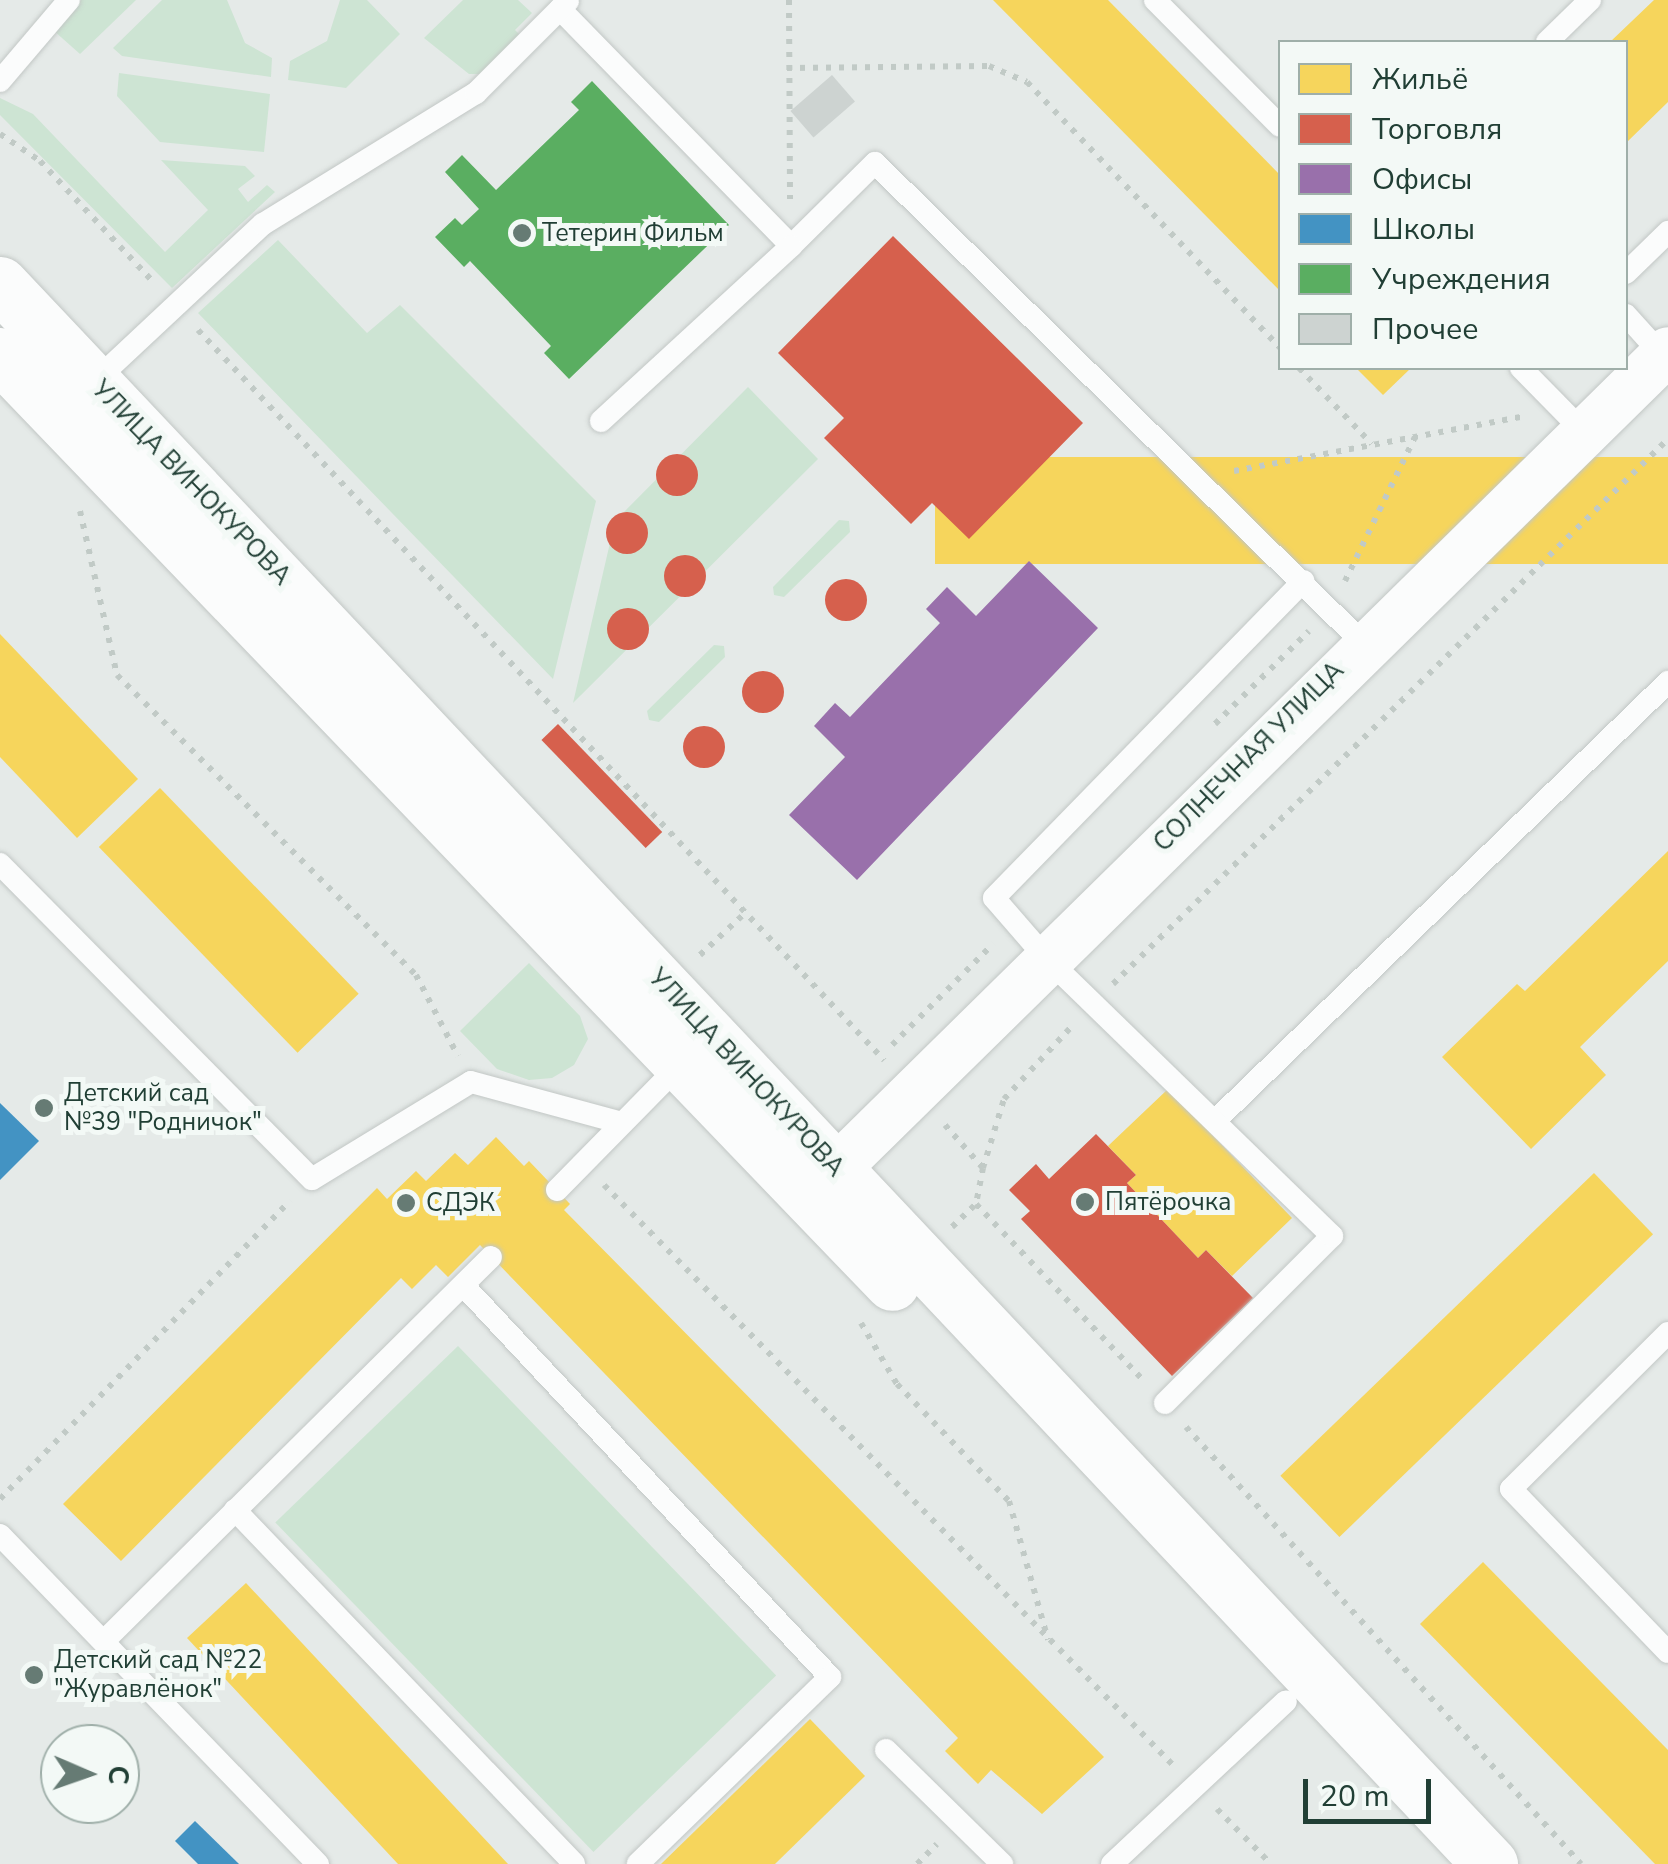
<!DOCTYPE html>
<meta charset="utf-8">
<style>
body{margin:0}
#map{position:relative;width:1668px;height:1864px;overflow:hidden;background:#e5eae8;font-family:"Nunito Sans",sans-serif}
div>[style]{position:absolute}
.green>*{inset:0;background:#cde4d3;transform-origin:0 0}
.homes>*{inset:0;background:#f6d55c;transform-origin:0 0}
.shops>*{inset:0;background:#d6604d;transform-origin:0 0}
.round{border-radius:50%}
.offices>*{inset:0;background:#9970ab}
.schools>*{inset:0;background:#4393c3}
.public>*{inset:0;background:#5aae61}
.building>*{inset:0;background:#cdd3d1;transform-origin:0 0}
.path>*{height:6px;margin-top:-3px;transform-origin:0;background:repeating-linear-gradient(90deg,#c1cac6 0 5px,transparent 0 13px)}
.roads{filter:drop-shadow(0 0 2px #c2c7c5) drop-shadow(0 0 2px #c2c7c5)}
.service>*{height:22px;margin:-11px;padding:0 11px;transform-origin:11px;border-radius:11px;background:#fbfcfc}
.minor>*{height:48px;margin:-24px;padding:0 24px;transform-origin:24px;border-radius:24px;background:#fbfcfc}
.secondary>*{height:55px;margin:-27.5px;padding:0 27.5px;transform-origin:27.5px;border-radius:27.5px;background:#fbfcfc}
.dots>*{width:28px;height:28px;translate:-50% -50%;box-sizing:border-box;border:5px solid #f3f9f6;border-radius:50%}
span{translate:-50% -50%;white-space:nowrap;text-align:center;line-height:1.15;-webkit-text-stroke:10px #f3f9f6;paint-order:stroke}
.poi-label{font-size:25px;color:#213f35}
.left{translate:0 -50%;text-align:left}
.street-label{font-size:25px;color:#213f35}
.legend{position:absolute;left:1278px;top:40px;width:350px;height:330px;box-sizing:border-box;background:#f3f9f6;border:2px solid #9fafa9;margin:0;padding:12px 18px;list-style:none;font-size:30px;color:#213f35}
.legend li{display:flex;align-items:center;gap:20px;height:50px}
.legend b{width:50px;border:2px solid #9fafa9}
.north{position:absolute;left:40px;top:1724px;width:100px;height:100px;box-sizing:border-box;background:#f3f9f6;border:2px solid #9fafa9;border-radius:50%;rotate:92deg;font-size:28px;font-weight:700;line-height:40px;text-align:center;color:#213f35}
.north::after{content:'';display:block;margin:auto;width:35px;height:45px;background:#667b74;clip-path:polygon(50% 0,100% 100%,50% 72%,0 100%)}
.scale{position:absolute;left:1303px;top:1779px;width:128px;height:45px;box-sizing:border-box;border:5px solid #213f35;border-top:0;padding-left:12px;font-size:30px;line-height:35px;white-space:nowrap;color:#213f35;-webkit-text-stroke:8px #f3f9f6;paint-order:stroke}
</style>
<div id="map">
<div class="green">
<i style="clip-path:polygon(81px 0,136px 0,80px 54px,53px 30px)"></i>
<i style="clip-path:polygon(162px 0,227px 0,245px 43px,272px 58px,271px 77px,122px 56px,113px 48px)"></i>
<i style="clip-path:polygon(340px 0,367px 0,400px 34px,346px 88px,288px 80px,290px 61px,327px 41px)"></i>
<i style="clip-path:polygon(463px 0,518px 0,532px 13px,515px 30px,523px 38px,489px 74px,469px 74px,424px 38px)"></i>
<i style="clip-path:polygon(119px 73px,270px 94px,264px 152px,160px 142px,117px 96px)"></i>
<i style="clip-path:polygon(0 98px,33px 114px,165px 252px,208px 210px,161px 160px,245px 166px,255px 176px,238px 189px,248px 202px,267px 185px,275px 192px,172px 288px,0 115px)"></i>
<i style="clip-path:polygon(278px 240px,367px 333px,400px 305px,596px 501px,553px 679px,198px 313px)"></i>
<i style="clip-path:polygon(748px 387px,818px 459px,573px 703px,615px 521px)"></i>
<i style="clip-path:polygon(839px 520px,849px 521px,850px 532px,784px 597px,774px 595px,773px 587px)"></i>
<i style="clip-path:polygon(714px 645px,724px 646px,725px 657px,659px 722px,649px 720px,647px 711px)"></i>
<i style="clip-path:polygon(529px 963px,580px 1016px,588px 1039px,574px 1065px,552px 1078px,529px 1080px,497px 1069px,460px 1031px)"></i>
<i style="left:458px;top:1346px;width:458px;height:254px;rotate:46deg"></i>
</div>
<div class="homes">
<i style="clip-path:polygon(993px 0,1108px 0,1280px 175px,1280px 291px)"></i>
<i style="clip-path:polygon(1654px 0,1668px 0,1668px 102px,1626px 143px,1626px 42px,1610px 42px)"></i>
<i style="clip-path:polygon(1356px 368px,1411px 368px,1383px 395px)"></i>
<i style="left:1668px;top:457px;width:107px;height:733px;rotate:90deg"></i>
<i style="clip-path:polygon(0 634px,138px 779px,77px 838px,0 757px)"></i>
<i style="left:160px;top:788px;width:286px;height:85px;rotate:46deg"></i>
<i style="clip-path:polygon(1668px 851px,1668px 961px,1580px 1047px,1606px 1075px,1531px 1149px,1442px 1057px,1517px 984px,1525px 991px)"></i>
<i style="clip-path:polygon(1168px 1089px,1292px 1218px,1232px 1276px,1206px 1250px,1198px 1258px,1127px 1183px,1136px 1175px,1108px 1146px)"></i>
<i style="clip-path:polygon(496px 1137px,524px 1166px,529px 1161px,570px 1204px,564px 1210px,1104px 1757px,1042px 1814px,991px 1770px,978px 1784px,945px 1751px,958px 1738px,480px 1245px,448px 1277px,436px 1265px,412px 1289px,401px 1278px,121px 1561px,63px 1504px,377px 1188px,387px 1199px,416px 1171px,426px 1181px,455px 1153px,468px 1165px)"></i>
<i style="left:1594px;top:1173px;width:85px;height:436px;rotate:46deg"></i>
<i style="clip-path:polygon(1483px 1562px,1668px 1750px,1668px 1864px,1655px 1864px,1420px 1624px)"></i>
<i style="clip-path:polygon(246px 1583px,508px 1864px,398px 1864px,187px 1638px)"></i>
<i style="clip-path:polygon(810px 1719px,865px 1776px,775px 1864px,661px 1864px)"></i>
</div>
<div class="shops">
<i style="clip-path:polygon(893px 236px,1083px 423px,969px 539px,932px 503px,911px 524px,824px 438px,844px 418px,778px 353px)"></i>
<i class="round" style="left:656px;top:454px;width:42px;height:42px"></i>
<i class="round" style="left:606px;top:512px;width:42px;height:42px"></i>
<i class="round" style="left:664px;top:555px;width:42px;height:42px"></i>
<i class="round" style="left:825px;top:579px;width:42px;height:42px"></i>
<i class="round" style="left:607px;top:608px;width:42px;height:42px"></i>
<i class="round" style="left:742px;top:671px;width:42px;height:42px"></i>
<i style="left:558px;top:724px;width:150px;height:23px;rotate:46deg"></i>
<i class="round" style="left:683px;top:726px;width:42px;height:42px"></i>
<i style="clip-path:polygon(1096px 1134px,1136px 1175px,1127px 1183px,1198px 1258px,1206px 1250px,1253px 1298px,1172px 1376px,1021px 1219px,1030px 1211px,1009px 1190px,1036px 1164px,1049px 1179px)"></i>
</div>
<div class="offices">
<i style="clip-path:polygon(1029px 561px,1098px 628px,857px 880px,789px 815px,845px 757px,814px 726px,835px 703px,850px 717px,940px 623px,926px 609px,947px 587px,976px 616px)"></i>
</div>
<div class="schools">
<i style="clip-path:polygon(0 1103px,39px 1141px,0 1180px)"></i>
<i style="clip-path:polygon(195px 1821px,239px 1864px,198px 1864px,175px 1841px)"></i>
</div>
<div class="public">
<i style="clip-path:polygon(592px 81px,729px 225px,569px 379px,544px 353px,551px 346px,470px 261px,464px 267px,435px 237px,455px 218px,462px 225px,479px 209px,445px 172px,462px 155px,496px 190px,579px 110px,571px 102px)"></i>
</div>
<div class="building">
<i style="left:832px;top:75px;width:35px;height:55px;rotate:49deg"></i>
</div>
<div class="path">
<i style="left:789px;top:0;width:199px;rotate:89.7deg"></i>
<i style="left:787px;top:68px;width:202px;rotate:-0.6deg"></i>
<i style="left:989px;top:66px;width:41px;rotate:22.8deg"></i>
<i style="left:1027px;top:82px;width:367px;rotate:46.4deg"></i>
<i style="left:0;top:134px;width:48px;rotate:34deg"></i>
<i style="left:40px;top:161px;width:168px;rotate:46.9deg"></i>
<i style="left:198px;top:330px;width:1002px;rotate:46.78deg"></i>
<i style="left:1299px;top:368px;width:105px;rotate:46.2deg"></i>
<i style="left:1234px;top:471px;width:297px;rotate:-10.7deg"></i>
<i style="left:80px;top:511px;width:168px;rotate:77.3deg"></i>
<i style="left:117px;top:675px;width:424px;rotate:45.1deg"></i>
<i style="left:416px;top:975px;width:91px;rotate:62.6deg"></i>
<i style="left:1345px;top:581px;width:160px;rotate:-64.1deg"></i>
<i style="left:1215px;top:724px;width:132px;rotate:-44.7deg"></i>
<i style="left:700px;top:955px;width:60px;rotate:-43deg"></i>
<i style="left:1113px;top:984px;width:778px;rotate:-44.48deg"></i>
<i style="left:892px;top:1045px;width:143px;rotate:-45deg"></i>
<i style="left:945px;top:1125px;width:57px;rotate:48.5deg"></i>
<i style="left:983px;top:1168px;width:37px;rotate:101deg"></i>
<i style="left:983px;top:1168px;width:72px;rotate:-73.1deg"></i>
<i style="left:1004px;top:1099px;width:101px;rotate:-47deg"></i>
<i style="left:604px;top:1185px;width:813px;rotate:45.55deg"></i>
<i style="left:952px;top:1227px;width:33px;rotate:-44deg"></i>
<i style="left:976px;top:1204px;width:244px;rotate:46.5deg"></i>
<i style="left:861px;top:1323px;width:71px;rotate:59.5deg"></i>
<i style="left:897px;top:1384px;width:162px;rotate:46.3deg"></i>
<i style="left:1009px;top:1501px;width:144px;rotate:74.3deg"></i>
<i style="left:1186px;top:1427px;width:589px;rotate:47.89deg"></i>
<i style="left:0;top:1499px;width:416px;rotate:-45.8deg"></i>
<i style="left:1217px;top:1809px;width:77px;rotate:45.5deg"></i>
<i style="left:917px;top:1864px;width:28px;rotate:-45deg"></i>
</div>
<div class="roads">
<div class="service">
<i style="left:1155px;top:0;width:177px;rotate:45.2deg"></i>
<i style="left:560px;top:9px;width:331px;rotate:45.7deg"></i>
<i style="left:791px;top:246px;width:118px;rotate:-44.7deg"></i>
<i style="left:875px;top:163px;width:686px;rotate:44.53deg"></i>
<i style="left:1547px;top:42px;width:60px;rotate:-44.3deg"></i>
<i style="left:0;top:81px;width:106px;rotate:-49.6deg"></i>
<i style="left:1626px;top:273px;width:59px;rotate:-44.3deg"></i>
<i style="left:1626px;top:315px;width:55px;rotate:47.9deg"></i>
<i style="left:1521px;top:368px;width:88px;rotate:45.5deg"></i>
<i style="left:94px;top:382px;width:231px;rotate:-43.1deg"></i>
<i style="left:263px;top:224px;width:250px;rotate:-31.6deg"></i>
<i style="left:476px;top:93px;width:130px;rotate:-45deg"></i>
<i style="left:601px;top:421px;width:258px;rotate:-42.6deg"></i>
<i style="left:0;top:864px;width:443px;rotate:45.3deg"></i>
<i style="left:312px;top:1179px;width:186px;rotate:-31.4deg"></i>
<i style="left:471px;top:1082px;width:156px;rotate:15.2deg"></i>
<i style="left:1218px;top:1118px;width:627px;rotate:-44.09deg"></i>
<i style="left:557px;top:1190px;width:177px;rotate:-45.5deg"></i>
<i style="left:463px;top:1285px;width:537px;rotate:46.89deg"></i>
<i style="left:830px;top:1677px;width:268px;rotate:135.8deg"></i>
<i style="left:1668px;top:1333px;width:221px;rotate:135.2deg"></i>
<i style="left:1511px;top:1489px;width:226px;rotate:46.1deg"></i>
<i style="left:1165px;top:1403px;width:236px;rotate:-45deg"></i>
<i style="left:1332px;top:1236px;width:399px;rotate:-135.8deg"></i>
<i style="left:1046px;top:958px;width:79px;rotate:-130.9deg"></i>
<i style="left:994px;top:898px;width:443px;rotate:-45.7deg"></i>
<i style="left:235px;top:1510px;width:490px;rotate:46.2deg"></i>
<i style="left:0;top:1535px;width:458px;rotate:46deg"></i>
<i style="left:104px;top:1641px;width:545px;rotate:-44.78deg"></i>
<i style="left:886px;top:1750px;width:163px;rotate:44.5deg"></i>
<i style="left:1112px;top:1864px;width:238px;rotate:-43.1deg"></i>
</div>
<div class="minor">
<i style="left:835px;top:1170px;width:1168px;rotate:-44.51deg"></i>
</div>
<div class="secondary">
<i style="left:0;top:284px;width:2172px;rotate:46.68deg"></i>
<i style="left:0;top:355px;width:1287px;rotate:46.13deg"></i>
</div>
</div>
<div class="dots">
<i style="left:522px;top:233px;background:#667b74"></i>
<i style="left:44px;top:1108px;background:#667b74"></i>
<i style="left:1085px;top:1202px;background:#667b74"></i>
<i style="left:406px;top:1203px;background:#667b74"></i>
<i style="left:34px;top:1675px;background:#667b74"></i>
</div>
<div class="poi-label">
<span class="left" style="left:542px;top:233px">Тетерин Фильм</span>
<span class="left" style="left:64px;top:1108px">Детский сад<br>№39 "Родничок"</span>
<span class="left" style="left:1105px;top:1202px">Пятёрочка</span>
<span class="left" style="left:426px;top:1203px">СДЭК</span>
<span class="left" style="left:54px;top:1675px">Детский сад №22<br>"Журавлёнок"</span>
</div>
<div class="street-label">
<span style="left:191px;top:483px;rotate:46deg">УЛИЦА ВИНОКУРОВА</span>
<span style="left:1249px;top:757px;rotate:-45deg">СОЛНЕЧНАЯ УЛИЦА</span>
<span style="left:746px;top:1073px;rotate:47deg">УЛИЦА ВИНОКУРОВА</span>
</div>
<ul class="legend">
<li><b style="height:28px;background:#f6d55c"></b>Жильё</li>
<li><b style="height:28px;background:#d6604d"></b>Торговля</li>
<li><b style="height:28px;background:#9970ab"></b>Офисы</li>
<li><b style="height:28px;background:#4393c3"></b>Школы</li>
<li><b style="height:28px;background:#5aae61"></b>Учреждения</li>
<li><b style="height:28px;background:#cdd3d1"></b>Прочее</li>
</ul>
<div class="north">С</div>
<div class="scale">20 m</div>
</div>
